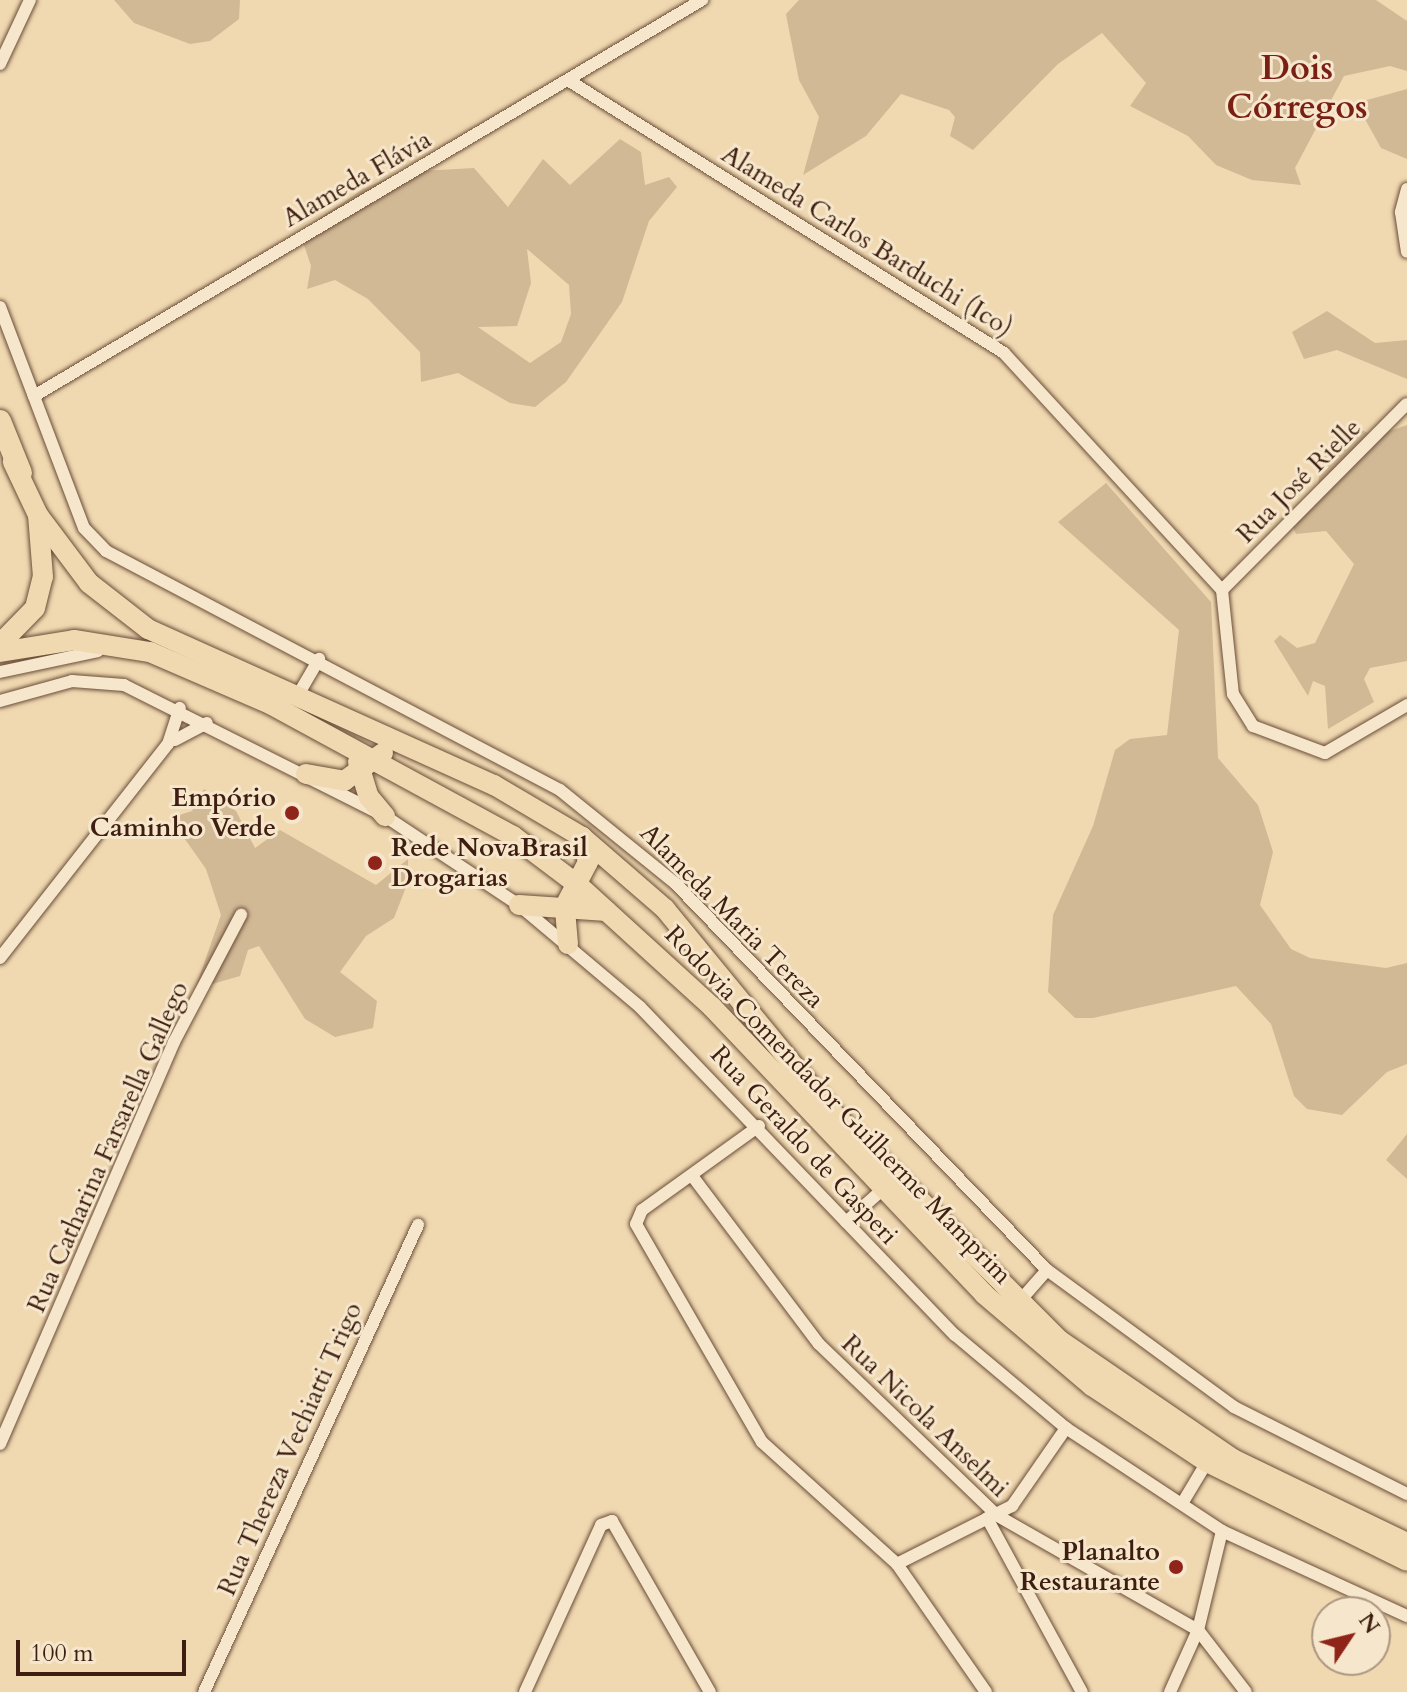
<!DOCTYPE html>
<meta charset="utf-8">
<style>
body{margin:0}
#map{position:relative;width:1407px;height:1692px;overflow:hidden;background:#f0d9b1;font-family:Cardo,serif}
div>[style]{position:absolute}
.green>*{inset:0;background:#d2b996}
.roads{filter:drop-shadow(0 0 2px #6a4d38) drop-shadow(0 0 2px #6a4d38)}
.street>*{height:12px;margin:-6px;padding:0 6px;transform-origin:6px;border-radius:6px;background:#f5e6cc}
.primary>*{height:20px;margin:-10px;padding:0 10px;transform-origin:10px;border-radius:10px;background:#f0d9b1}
.highway>*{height:22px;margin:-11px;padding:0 11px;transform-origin:11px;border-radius:11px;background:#f0d9b1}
.dots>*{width:22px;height:22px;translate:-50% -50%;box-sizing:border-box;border:4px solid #f5e6cc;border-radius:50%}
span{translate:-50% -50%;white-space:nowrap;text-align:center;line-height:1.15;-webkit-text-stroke:6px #f5e6cc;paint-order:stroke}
.street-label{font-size:26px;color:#3e1e10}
.poi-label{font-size:26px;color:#3e1e10;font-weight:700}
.right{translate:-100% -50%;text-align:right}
.left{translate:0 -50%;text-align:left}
.district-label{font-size:34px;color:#7a1f14;font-weight:700}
.north{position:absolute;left:1311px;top:1596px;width:80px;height:80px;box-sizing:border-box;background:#f5e6cc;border:2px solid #ac9681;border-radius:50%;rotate:55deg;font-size:22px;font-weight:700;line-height:32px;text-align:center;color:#3e1e10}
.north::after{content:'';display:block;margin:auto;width:28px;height:36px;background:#8f2418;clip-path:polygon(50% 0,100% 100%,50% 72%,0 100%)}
.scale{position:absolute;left:16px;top:1640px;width:170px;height:36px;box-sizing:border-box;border:4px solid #3e1e10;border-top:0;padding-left:10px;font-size:24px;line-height:28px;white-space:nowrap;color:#3e1e10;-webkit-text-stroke:6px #f5e6cc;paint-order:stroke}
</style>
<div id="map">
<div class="green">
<i style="clip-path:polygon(114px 0,240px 0,239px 19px,210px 41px,190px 44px,134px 23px)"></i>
<i style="clip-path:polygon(799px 0,1376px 0,1407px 21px,1407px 71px,1390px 66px,1344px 76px,1295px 168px,1301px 185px,1252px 180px,1216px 165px,1188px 136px,1130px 106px,1146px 83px,1102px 33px,1058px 64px,973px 150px,950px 136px,955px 117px,949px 110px,901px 94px,866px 136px,803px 175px,819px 117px,799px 80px,789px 30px,786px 14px)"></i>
<i style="clip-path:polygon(1407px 89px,1407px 159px,1381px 148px,1356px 103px)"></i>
<i style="clip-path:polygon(evenodd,620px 139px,641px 152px,645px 185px,669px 177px,677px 187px,649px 221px,622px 302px,566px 382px,535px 407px,510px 403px,458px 373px,421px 382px,420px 352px,368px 299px,335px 280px,307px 289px,311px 266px,303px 242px,320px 218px,363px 189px,402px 172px,474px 168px,508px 207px,543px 159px,570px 185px,620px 139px,527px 249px,569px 285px,571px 314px,561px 342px,530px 363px,478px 327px,517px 326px,531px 283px,527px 249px)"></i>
<i style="clip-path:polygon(1327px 311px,1375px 343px,1407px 340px,1407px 379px,1337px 350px,1304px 359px,1292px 332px)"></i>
<i style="clip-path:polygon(1407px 425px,1407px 661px,1370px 668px,1364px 679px,1374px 702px,1328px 729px,1325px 686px,1313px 681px,1308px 696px,1274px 641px,1280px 635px,1297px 648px,1315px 643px,1354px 564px,1326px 531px,1296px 534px,1290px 521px,1318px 487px,1321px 458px,1349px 444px,1359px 429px,1375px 436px)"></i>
<i style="clip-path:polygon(1106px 483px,1211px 602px,1218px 758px,1258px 805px,1273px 852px,1260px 905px,1291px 949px,1310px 958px,1386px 968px,1407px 963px,1407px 1064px,1387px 1072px,1342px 1115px,1307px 1109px,1294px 1096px,1271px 1024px,1236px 986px,1093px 1018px,1075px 1018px,1048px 992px,1053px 915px,1093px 826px,1115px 750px,1130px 739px,1167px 735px,1179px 630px,1058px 522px)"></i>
<i style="clip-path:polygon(204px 789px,236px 811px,255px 848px,280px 830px,376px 885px,408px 859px,408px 882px,394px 918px,366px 936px,340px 972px,377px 1001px,373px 1028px,335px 1037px,305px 1019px,259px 946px,248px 950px,240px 976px,195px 989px,221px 915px,206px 869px,170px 818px,192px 811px)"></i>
<i style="clip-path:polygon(1407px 1134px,1407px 1179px,1386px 1160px)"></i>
</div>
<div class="roads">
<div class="street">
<i style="left:0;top:64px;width:71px;rotate:-64.9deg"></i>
<i style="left:571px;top:82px;width:511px;rotate:32.04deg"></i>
<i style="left:1004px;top:353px;width:322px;rotate:47.4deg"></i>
<i style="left:1222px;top:590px;width:105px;rotate:84deg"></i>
<i style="left:1233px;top:694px;width:38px;rotate:58deg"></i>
<i style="left:1253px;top:726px;width:77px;rotate:20.6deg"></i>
<i style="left:1325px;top:753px;width:95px;rotate:-30.3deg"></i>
<i style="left:1407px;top:189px;width:24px;rotate:105deg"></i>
<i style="left:1401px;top:212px;width:40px;rotate:81.5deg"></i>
<i style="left:0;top:307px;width:236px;rotate:69.2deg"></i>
<i style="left:84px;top:528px;width:32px;rotate:46deg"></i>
<i style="left:106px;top:551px;width:513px;rotate:27.76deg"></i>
<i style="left:560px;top:790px;width:148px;rotate:39deg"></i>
<i style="left:675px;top:883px;width:537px;rotate:46.13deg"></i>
<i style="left:1047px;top:1270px;width:232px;rotate:36.2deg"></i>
<i style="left:1234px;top:1407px;width:194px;rotate:26.7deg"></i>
<i style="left:34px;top:396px;width:777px;rotate:-30.66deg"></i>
<i style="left:1222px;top:590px;width:262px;rotate:-45.2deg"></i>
<i style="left:0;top:672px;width:100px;rotate:-12.1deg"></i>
<i style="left:298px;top:695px;width:42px;rotate:-59.7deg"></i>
<i style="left:0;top:701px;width:75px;rotate:-15.5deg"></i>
<i style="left:72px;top:681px;width:52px;rotate:4.4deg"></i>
<i style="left:124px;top:685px;width:292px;rotate:26.7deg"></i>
<i style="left:385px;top:816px;width:161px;rotate:33.6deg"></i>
<i style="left:519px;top:905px;width:158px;rotate:40.1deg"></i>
<i style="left:640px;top:1007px;width:455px;rotate:46.2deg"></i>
<i style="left:955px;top:1335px;width:145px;rotate:40deg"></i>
<i style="left:1066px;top:1428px;width:187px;rotate:33.4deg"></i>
<i style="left:1222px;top:1531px;width:204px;rotate:24.7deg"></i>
<i style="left:175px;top:740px;width:36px;rotate:-28deg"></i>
<i style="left:0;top:958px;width:272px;rotate:-51.9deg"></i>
<i style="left:168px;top:744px;width:38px;rotate:-72deg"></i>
<i style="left:759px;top:1126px;width:144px;rotate:144.3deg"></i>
<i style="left:642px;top:1210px;width:15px;rotate:113deg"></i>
<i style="left:636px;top:1224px;width:252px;rotate:60deg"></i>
<i style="left:762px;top:1442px;width:182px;rotate:42.1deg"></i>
<i style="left:897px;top:1564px;width:156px;rotate:55.2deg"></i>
<i style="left:693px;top:1177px;width:209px;rotate:53deg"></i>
<i style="left:819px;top:1344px;width:248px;rotate:43.9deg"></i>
<i style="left:998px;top:1516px;width:230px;rotate:29.7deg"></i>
<i style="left:1198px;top:1630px;width:78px;rotate:52.3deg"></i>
<i style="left:846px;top:1222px;width:50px;rotate:-41.7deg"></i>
<i style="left:1018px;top:1303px;width:44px;rotate:-48.7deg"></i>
<i style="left:0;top:1444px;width:438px;rotate:-66.6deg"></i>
<i style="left:174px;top:1042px;width:144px;rotate:-62.2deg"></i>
<i style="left:1183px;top:1502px;width:47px;rotate:-59deg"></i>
<i style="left:987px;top:1518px;width:198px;rotate:61.4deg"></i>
<i style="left:897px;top:1564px;width:129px;rotate:-26.8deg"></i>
<i style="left:1012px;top:1506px;width:95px;rotate:-55.3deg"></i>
<i style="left:204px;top:1692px;width:514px;rotate:-65.38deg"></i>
<i style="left:525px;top:1692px;width:183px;rotate:-65.5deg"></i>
<i style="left:601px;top:1525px;width:12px;rotate:-20deg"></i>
<i style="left:612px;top:1521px;width:197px;rotate:60.2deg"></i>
<i style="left:1170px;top:1692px;width:68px;rotate:-65.7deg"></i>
<i style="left:1198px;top:1630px;width:102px;rotate:-76.4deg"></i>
</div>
<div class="primary">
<i style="left:38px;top:515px;width:85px;rotate:53.1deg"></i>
<i style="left:89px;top:583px;width:75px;rotate:37.9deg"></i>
<i style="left:148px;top:629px;width:380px;rotate:24.3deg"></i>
<i style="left:494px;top:785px;width:102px;rotate:30.6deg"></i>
<i style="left:582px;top:837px;width:110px;rotate:40.9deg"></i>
<i style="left:665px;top:909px;width:259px;rotate:50.6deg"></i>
<i style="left:829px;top:1109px;width:326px;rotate:45.1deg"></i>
<i style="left:1059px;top:1340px;width:211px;rotate:34.4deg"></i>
<i style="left:1233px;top:1459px;width:193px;rotate:25.8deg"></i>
<i style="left:0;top:644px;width:50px;rotate:-45.8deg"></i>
<i style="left:35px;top:608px;width:32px;rotate:-76deg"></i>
<i style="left:43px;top:577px;width:62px;rotate:-94.6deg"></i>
<i style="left:38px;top:515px;width:59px;rotate:-115.3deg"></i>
<i style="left:0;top:652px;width:75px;rotate:-9.2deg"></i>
<i style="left:74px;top:640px;width:77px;rotate:9deg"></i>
<i style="left:150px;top:652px;width:131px;rotate:23.4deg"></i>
<i style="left:270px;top:704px;width:277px;rotate:28.5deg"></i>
<i style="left:513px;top:836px;width:81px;rotate:37deg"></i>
<i style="left:578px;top:885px;width:181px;rotate:42.3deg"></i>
<i style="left:712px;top:1007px;width:395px;rotate:46.5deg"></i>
<i style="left:984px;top:1294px;width:142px;rotate:40.4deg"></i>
<i style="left:1092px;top:1386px;width:138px;rotate:33.5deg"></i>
<i style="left:1207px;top:1462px;width:223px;rotate:26.3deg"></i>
<i style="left:358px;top:762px;width:37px;rotate:73deg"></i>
<i style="left:369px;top:797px;width:25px;rotate:50deg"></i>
<i style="left:306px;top:774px;width:39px;rotate:10deg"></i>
<i style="left:344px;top:781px;width:48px;rotate:-35.7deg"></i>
<i style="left:519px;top:905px;width:88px;rotate:3.9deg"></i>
<i style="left:568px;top:944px;width:38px;rotate:-95deg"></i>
<i style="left:565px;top:906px;width:50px;rotate:-62.4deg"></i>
<i style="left:588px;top:862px;width:26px;rotate:-103deg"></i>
</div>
<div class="highway">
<i style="left:0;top:421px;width:56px;rotate:68deg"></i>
</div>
</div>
<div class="dots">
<i style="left:292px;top:813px;background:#8f2418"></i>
<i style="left:375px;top:863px;background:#8f2418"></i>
<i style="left:1176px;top:1567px;background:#8f2418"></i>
</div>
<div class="street-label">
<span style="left:357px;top:179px;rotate:-30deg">Alameda Flávia</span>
<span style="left:867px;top:241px;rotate:32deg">Alameda Carlos Barduchi (Ico)</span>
<span style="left:1299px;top:481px;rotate:-45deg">Rua José Rielle</span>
<span style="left:732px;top:916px;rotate:45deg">Alameda Maria Tereza</span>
<span style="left:838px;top:1105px;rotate:46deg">Rodovia Comendador Guilherme Mamprim</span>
<span style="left:804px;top:1145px;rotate:47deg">Rua Geraldo de Gasperi</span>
<span style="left:108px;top:1147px;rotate:-66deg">Rua Catharina Farsarella Gallego</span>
<span style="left:925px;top:1416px;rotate:44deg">Rua Nicola Anselmi</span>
<span style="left:290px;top:1449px;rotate:-66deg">Rua Thereza Vechiatti Trigo</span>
</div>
<div class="poi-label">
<span class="right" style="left:276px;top:813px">Empório<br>Caminho Verde</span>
<span class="left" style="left:391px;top:863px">Rede NovaBrasil<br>Drogarias</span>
<span class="right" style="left:1160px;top:1567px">Planalto<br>Restaurante</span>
</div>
<div class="district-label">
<span style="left:1297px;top:88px">Dois<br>Córregos</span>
</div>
<div class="north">N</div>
<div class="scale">100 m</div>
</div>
